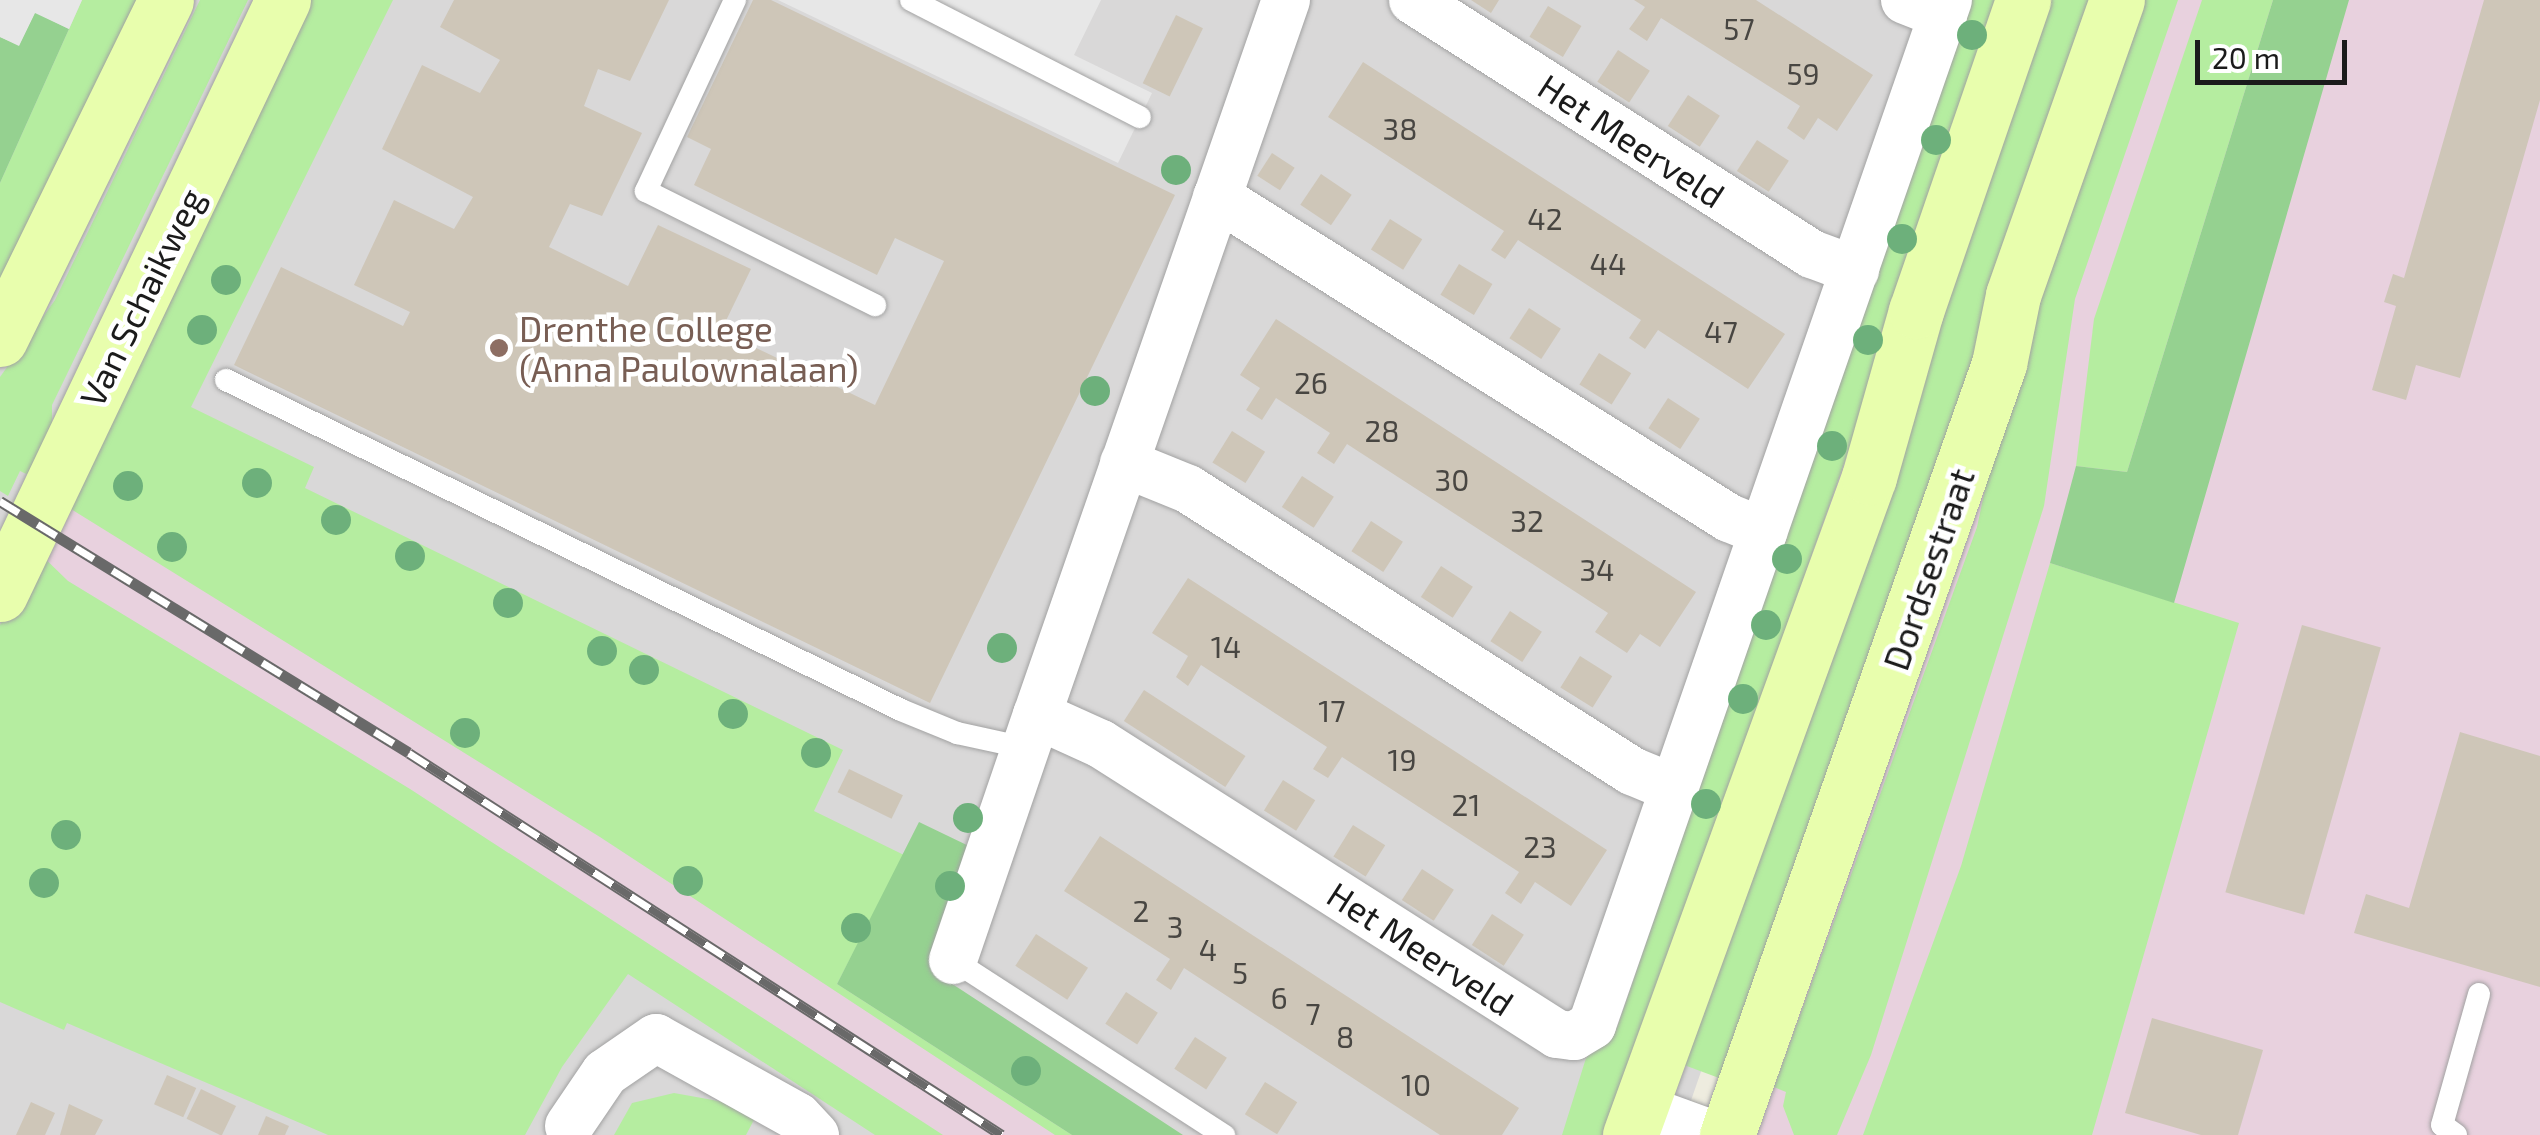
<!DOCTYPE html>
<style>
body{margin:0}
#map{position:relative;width:2540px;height:1135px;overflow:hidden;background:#eeecdf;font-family:"Exo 2",sans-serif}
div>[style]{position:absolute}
.residential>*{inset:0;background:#d9d8d8}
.industrial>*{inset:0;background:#e8d1de}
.grass>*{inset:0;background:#b5eda0}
.forest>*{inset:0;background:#95d190}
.parking>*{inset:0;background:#e7e7e7}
.building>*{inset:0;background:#cec6b8;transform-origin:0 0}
.roads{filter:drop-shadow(0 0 2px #a2a2a2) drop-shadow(0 0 2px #a2a2a2)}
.lane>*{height:22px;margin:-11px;padding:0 11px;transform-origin:11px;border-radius:11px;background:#fff}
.street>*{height:48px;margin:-24px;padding:0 24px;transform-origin:24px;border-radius:24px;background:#fff}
.secondary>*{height:55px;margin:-27.5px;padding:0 27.5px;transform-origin:27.5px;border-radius:27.5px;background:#e8fead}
.rail>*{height:11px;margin-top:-5.5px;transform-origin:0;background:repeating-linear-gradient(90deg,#fff 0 22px,#696969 0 44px);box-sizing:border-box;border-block:2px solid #696969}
.trees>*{width:30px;height:30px;margin:-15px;border-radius:50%;background:#6db07b}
.dots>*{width:28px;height:28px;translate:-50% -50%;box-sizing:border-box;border:5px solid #fff;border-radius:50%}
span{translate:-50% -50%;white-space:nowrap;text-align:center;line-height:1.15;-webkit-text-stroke:9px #fff;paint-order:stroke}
.number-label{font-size:30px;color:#484642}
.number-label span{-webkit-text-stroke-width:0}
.street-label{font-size:35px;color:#1b1b1b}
.education-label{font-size:35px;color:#785e54}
.left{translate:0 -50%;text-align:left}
.scale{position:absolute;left:2195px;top:40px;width:152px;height:45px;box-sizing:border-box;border:5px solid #1b1b1b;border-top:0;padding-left:12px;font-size:30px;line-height:35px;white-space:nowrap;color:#1b1b1b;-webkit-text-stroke:8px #fff;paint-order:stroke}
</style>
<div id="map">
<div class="residential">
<i style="clip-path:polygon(0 0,2073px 0,1679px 1135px,0 1135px)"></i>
</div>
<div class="industrial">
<i style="clip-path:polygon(2102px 0,2540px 0,2540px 1135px,1713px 1135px)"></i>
<i style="clip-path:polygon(60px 501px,600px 837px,1056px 1135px,943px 1135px,410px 789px,68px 581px,36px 550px)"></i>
</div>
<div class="grass">
<i style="clip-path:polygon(82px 0,146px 0,0 299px,0 183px)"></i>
<i style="clip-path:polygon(200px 0,248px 0,52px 405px,52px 454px,39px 480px,20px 471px,8px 496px,0 491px,0 377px,55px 300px)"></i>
<i style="clip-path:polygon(301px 0,393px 0,191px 407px,314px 467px,305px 488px,843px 750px,814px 811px,904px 855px,837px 984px,1072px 1135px,1055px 1135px,600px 837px,58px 501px)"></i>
<i style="clip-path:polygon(1970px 0,2008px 0,1766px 684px,1602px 1135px,1562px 1135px,1586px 1058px,1617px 1028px)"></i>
<i style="clip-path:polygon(2036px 0,2100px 0,1719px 1078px,1684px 1065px,1865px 571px)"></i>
<i style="clip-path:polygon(2129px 0,2178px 0,2075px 299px,2044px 506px,1871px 1055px,1837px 1135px,1794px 1135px,1783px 1106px,1786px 1092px,1774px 1087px,1977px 527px,2022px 314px)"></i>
<i style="clip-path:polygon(2202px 0,2273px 0,2127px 472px,2076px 466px,2094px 319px)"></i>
<i style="clip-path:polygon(36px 550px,68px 581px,410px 789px,943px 1135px,875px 1135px,628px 974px,562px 1067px,525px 1135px,328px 1135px,67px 1023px,64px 1030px,0 1002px,0 625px)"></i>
<i style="clip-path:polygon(2050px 563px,2239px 623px,2092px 1135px,1863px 1135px,1961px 866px)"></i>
<i style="clip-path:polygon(674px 1093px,724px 1102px,756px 1116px,746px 1135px,614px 1135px,632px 1103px)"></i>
</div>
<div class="forest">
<i style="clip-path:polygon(2273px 0,2349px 0,2174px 603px,2050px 563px,2076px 466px,2127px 472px)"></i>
<i style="clip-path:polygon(35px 12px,69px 29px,0 183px,0 37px,19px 45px)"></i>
<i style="clip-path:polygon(919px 822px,973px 848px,931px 970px,1183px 1135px,1072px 1135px,837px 984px)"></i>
</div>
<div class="parking">
<i style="clip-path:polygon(0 0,82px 0,69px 29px,35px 13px,19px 46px,0 37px)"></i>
<i style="clip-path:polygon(778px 0,1101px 0,1074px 55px,1152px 93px,1118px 163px)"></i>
</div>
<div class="building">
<i style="clip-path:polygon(454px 0,669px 0,630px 81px,598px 69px,584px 106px,642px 133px,602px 216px,570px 204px,549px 247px,628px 286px,658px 225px,751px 269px,721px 331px,875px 405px,944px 261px,895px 238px,877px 275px,694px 185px,711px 149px,687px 137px,753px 0,771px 0,1175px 195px,930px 703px,234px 365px,281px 267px,403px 326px,410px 312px,354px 285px,394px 200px,454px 229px,473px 197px,382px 149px,422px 65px,480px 93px,500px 60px,440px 27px)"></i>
<i style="clip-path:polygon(1471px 0,1499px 0,1491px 13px)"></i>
<i style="clip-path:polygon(1634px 0,1756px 0,1873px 75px,1837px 131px,1818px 118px,1804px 140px,1787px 128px,1800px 106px,1661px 18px,1647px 41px,1629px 29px,1645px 7px)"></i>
<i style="clip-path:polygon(2484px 0,2540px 0,2540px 100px,2460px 378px,2416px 365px,2406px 400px,2372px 390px,2396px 306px,2384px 302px,2393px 274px,2404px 278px)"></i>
<i style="left:1548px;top:6px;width:39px;height:36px;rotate:31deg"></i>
<i style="left:1176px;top:15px;width:30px;height:76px;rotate:26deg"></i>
<i style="left:1618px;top:50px;width:38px;height:38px;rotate:33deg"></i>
<i style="clip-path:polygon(1363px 62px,1785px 334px,1748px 389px,1658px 330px,1645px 349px,1629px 338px,1641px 320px,1518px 240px,1505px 259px,1491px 250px,1504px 231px,1328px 117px)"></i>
<i style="left:1688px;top:95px;width:38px;height:37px;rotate:33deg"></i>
<i style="left:1757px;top:140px;width:38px;height:37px;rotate:33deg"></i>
<i style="left:1272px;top:153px;width:27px;height:27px;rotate:33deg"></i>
<i style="left:1321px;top:174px;width:37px;height:37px;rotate:34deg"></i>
<i style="left:1390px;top:219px;width:38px;height:36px;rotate:32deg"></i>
<i style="left:1459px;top:264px;width:39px;height:36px;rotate:31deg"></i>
<i style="left:1529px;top:308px;width:38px;height:36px;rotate:33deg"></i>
<i style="clip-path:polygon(1276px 319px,1696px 592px,1660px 647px,1640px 634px,1627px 653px,1595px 632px,1608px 613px,1347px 444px,1334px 464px,1317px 453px,1330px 433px,1276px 398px,1262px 420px,1246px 410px,1260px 388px,1240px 375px)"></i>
<i style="left:1599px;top:353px;width:38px;height:37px;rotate:32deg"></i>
<i style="left:1668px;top:398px;width:38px;height:36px;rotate:33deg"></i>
<i style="left:1232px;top:431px;width:39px;height:37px;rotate:32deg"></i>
<i style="left:1302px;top:476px;width:38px;height:37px;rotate:33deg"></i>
<i style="left:1371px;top:521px;width:38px;height:36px;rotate:33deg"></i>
<i style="left:1441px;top:566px;width:38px;height:37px;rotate:33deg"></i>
<i style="clip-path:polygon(1188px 578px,1607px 850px,1571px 906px,1535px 882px,1521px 904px,1505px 893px,1519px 872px,1342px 757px,1328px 778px,1313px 769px,1327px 747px,1201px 665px,1188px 686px,1176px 677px,1188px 656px,1152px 633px)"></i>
<i style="left:1510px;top:611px;width:38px;height:36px;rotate:33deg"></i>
<i style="left:2302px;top:625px;width:82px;height:278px;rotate:16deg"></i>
<i style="left:1580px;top:656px;width:38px;height:37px;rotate:32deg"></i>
<i style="left:1144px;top:690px;width:121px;height:37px;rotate:33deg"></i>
<i style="clip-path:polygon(2460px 732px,2540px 756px,2540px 987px,2354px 933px,2366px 894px,2409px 908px)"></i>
<i style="left:849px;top:769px;width:60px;height:26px;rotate:26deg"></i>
<i style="left:1283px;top:780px;width:38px;height:36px;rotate:32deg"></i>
<i style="left:1353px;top:825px;width:38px;height:37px;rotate:32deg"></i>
<i style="clip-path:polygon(1100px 836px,1519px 1108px,1502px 1135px,1440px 1135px,1184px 968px,1171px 990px,1156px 980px,1170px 959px,1064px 891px)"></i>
<i style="left:1422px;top:869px;width:38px;height:37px;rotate:33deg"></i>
<i style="left:1492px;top:914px;width:38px;height:37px;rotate:33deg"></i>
<i style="left:1036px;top:934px;width:62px;height:38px;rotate:33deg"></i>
<i style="left:1126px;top:992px;width:38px;height:38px;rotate:33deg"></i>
<i style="clip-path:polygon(2152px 1018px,2263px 1050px,2238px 1135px,2201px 1135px,2125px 1113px)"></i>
<i style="left:1195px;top:1037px;width:38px;height:38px;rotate:33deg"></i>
<i style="left:167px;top:1075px;width:32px;height:32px;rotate:24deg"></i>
<i style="left:1265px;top:1082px;width:38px;height:38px;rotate:32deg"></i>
<i style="left:201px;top:1089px;width:39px;height:33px;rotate:26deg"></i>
<i style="clip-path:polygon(31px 1102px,55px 1113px,45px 1135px,16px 1135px)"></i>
<i style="clip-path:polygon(69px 1104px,103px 1120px,95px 1135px,60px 1135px)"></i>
<i style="clip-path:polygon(266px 1116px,289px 1126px,285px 1135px,258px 1135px)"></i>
</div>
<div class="roads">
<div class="lane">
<i style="left:735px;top:0;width:211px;rotate:115deg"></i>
<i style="left:646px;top:191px;width:256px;rotate:26.5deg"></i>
<i style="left:911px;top:0;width:257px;rotate:27.1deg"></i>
<i style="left:226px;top:380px;width:751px;rotate:26.05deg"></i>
<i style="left:901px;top:710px;width:61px;rotate:22.3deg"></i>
<i style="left:957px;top:733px;width:71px;rotate:12.3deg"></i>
<i style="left:953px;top:960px;width:323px;rotate:32.9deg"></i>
<i style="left:2456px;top:1135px;width:17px;rotate:-144deg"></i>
<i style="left:2442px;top:1125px;width:136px;rotate:-74.2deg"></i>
</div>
<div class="street">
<i style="left:1286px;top:0;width:757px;rotate:109.2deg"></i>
<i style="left:1037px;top:715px;width:70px;rotate:24.4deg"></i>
<i style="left:1101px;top:744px;width:540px;rotate:32.45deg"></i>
<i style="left:1557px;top:1034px;width:17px;rotate:7deg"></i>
<i style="left:1574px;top:1036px;width:21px;rotate:-31deg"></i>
<i style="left:1592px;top:1025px;width:1085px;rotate:-70.85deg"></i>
<i style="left:1413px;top:0;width:473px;rotate:32.5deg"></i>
<i style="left:1812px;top:254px;width:46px;rotate:20.4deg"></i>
<i style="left:1905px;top:0;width:41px;rotate:21.5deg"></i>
<i style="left:1217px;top:197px;width:604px;rotate:32.09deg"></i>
<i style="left:1729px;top:518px;width:37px;rotate:22deg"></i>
<i style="left:1124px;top:463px;width:69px;rotate:22.1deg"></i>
<i style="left:1188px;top:489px;width:526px;rotate:32.42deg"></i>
<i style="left:1632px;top:771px;width:44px;rotate:22.5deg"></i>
<i style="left:953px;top:960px;width:259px;rotate:-71.1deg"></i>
<i style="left:1640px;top:1108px;width:79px;rotate:20deg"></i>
<i style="left:569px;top:1126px;width:64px;rotate:-55.8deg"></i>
<i style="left:605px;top:1073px;width:62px;rotate:-34.5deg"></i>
<i style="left:656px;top:1038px;width:162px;rotate:29.1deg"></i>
<i style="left:798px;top:1117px;width:25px;rotate:47deg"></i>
</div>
<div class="secondary">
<i style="left:0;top:339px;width:377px;rotate:-63.9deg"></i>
<i style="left:0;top:594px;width:658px;rotate:-64.53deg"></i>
<i style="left:1630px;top:1135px;width:700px;rotate:-70.04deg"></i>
<i style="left:1869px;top:477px;width:173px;rotate:-74.2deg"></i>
<i style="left:1916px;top:311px;width:329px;rotate:-71deg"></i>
<i style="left:1727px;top:1135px;width:818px;rotate:-70.57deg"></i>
<i style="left:1999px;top:364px;width:70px;rotate:-78.5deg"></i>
<i style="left:2013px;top:295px;width:313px;rotate:-70.6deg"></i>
</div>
</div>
<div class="rail">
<i style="left:0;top:501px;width:480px;rotate:31.6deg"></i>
<i style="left:409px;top:753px;width:705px;rotate:32.79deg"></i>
</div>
<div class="trees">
<i style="left:1972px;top:35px"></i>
<i style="left:1936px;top:140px"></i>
<i style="left:1176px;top:170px"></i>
<i style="left:1902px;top:239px"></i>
<i style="left:226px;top:280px"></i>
<i style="left:202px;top:330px"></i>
<i style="left:1868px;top:340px"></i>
<i style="left:1095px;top:391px"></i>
<i style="left:1832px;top:446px"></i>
<i style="left:257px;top:483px"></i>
<i style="left:128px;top:486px"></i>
<i style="left:336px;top:520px"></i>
<i style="left:172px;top:547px"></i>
<i style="left:410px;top:556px"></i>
<i style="left:1787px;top:559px"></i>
<i style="left:508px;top:603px"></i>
<i style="left:1766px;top:625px"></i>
<i style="left:1002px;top:648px"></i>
<i style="left:602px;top:651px"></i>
<i style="left:644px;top:670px"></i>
<i style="left:1743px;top:699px"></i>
<i style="left:733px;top:714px"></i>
<i style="left:465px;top:733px"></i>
<i style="left:816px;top:753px"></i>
<i style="left:1706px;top:804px"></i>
<i style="left:968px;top:818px"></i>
<i style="left:66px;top:835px"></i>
<i style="left:688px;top:881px"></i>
<i style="left:44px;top:883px"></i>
<i style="left:950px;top:886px"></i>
<i style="left:856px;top:928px"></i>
<i style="left:1026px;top:1071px"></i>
</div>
<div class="dots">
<i style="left:499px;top:348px;background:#8d6e63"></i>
</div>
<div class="number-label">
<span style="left:1739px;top:28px">57</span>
<span style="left:1803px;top:73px">59</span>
<span style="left:1400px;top:128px">38</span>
<span style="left:1545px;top:218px">42</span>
<span style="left:1608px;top:263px">44</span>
<span style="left:1721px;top:331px">47</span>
<span style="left:1311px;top:382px">26</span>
<span style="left:1382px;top:430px">28</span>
<span style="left:1452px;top:479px">30</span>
<span style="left:1527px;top:520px">32</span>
<span style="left:1597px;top:569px">34</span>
<span style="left:1226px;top:646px">14</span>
<span style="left:1332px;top:710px">17</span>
<span style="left:1402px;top:759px">19</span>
<span style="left:1466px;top:804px">21</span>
<span style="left:1540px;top:846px">23</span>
<span style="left:1141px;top:910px">2</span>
<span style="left:1175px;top:926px">3</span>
<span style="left:1208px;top:949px">4</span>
<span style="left:1240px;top:972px">5</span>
<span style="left:1279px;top:997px">6</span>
<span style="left:1313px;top:1013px">7</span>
<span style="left:1345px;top:1036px">8</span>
<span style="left:1416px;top:1084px">10</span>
</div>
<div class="street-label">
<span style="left:1632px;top:140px;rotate:33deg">Het Meerveld</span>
<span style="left:141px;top:297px;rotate:-64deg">Van Schaikweg</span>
<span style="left:1928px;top:569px;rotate:-71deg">Dordsestraat</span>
<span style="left:1421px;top:948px;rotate:33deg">Het Meerveld</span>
</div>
<div class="education-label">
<span class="left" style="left:519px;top:348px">Drenthe College<br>(Anna Paulownalaan)</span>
</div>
<div class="scale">20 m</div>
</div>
